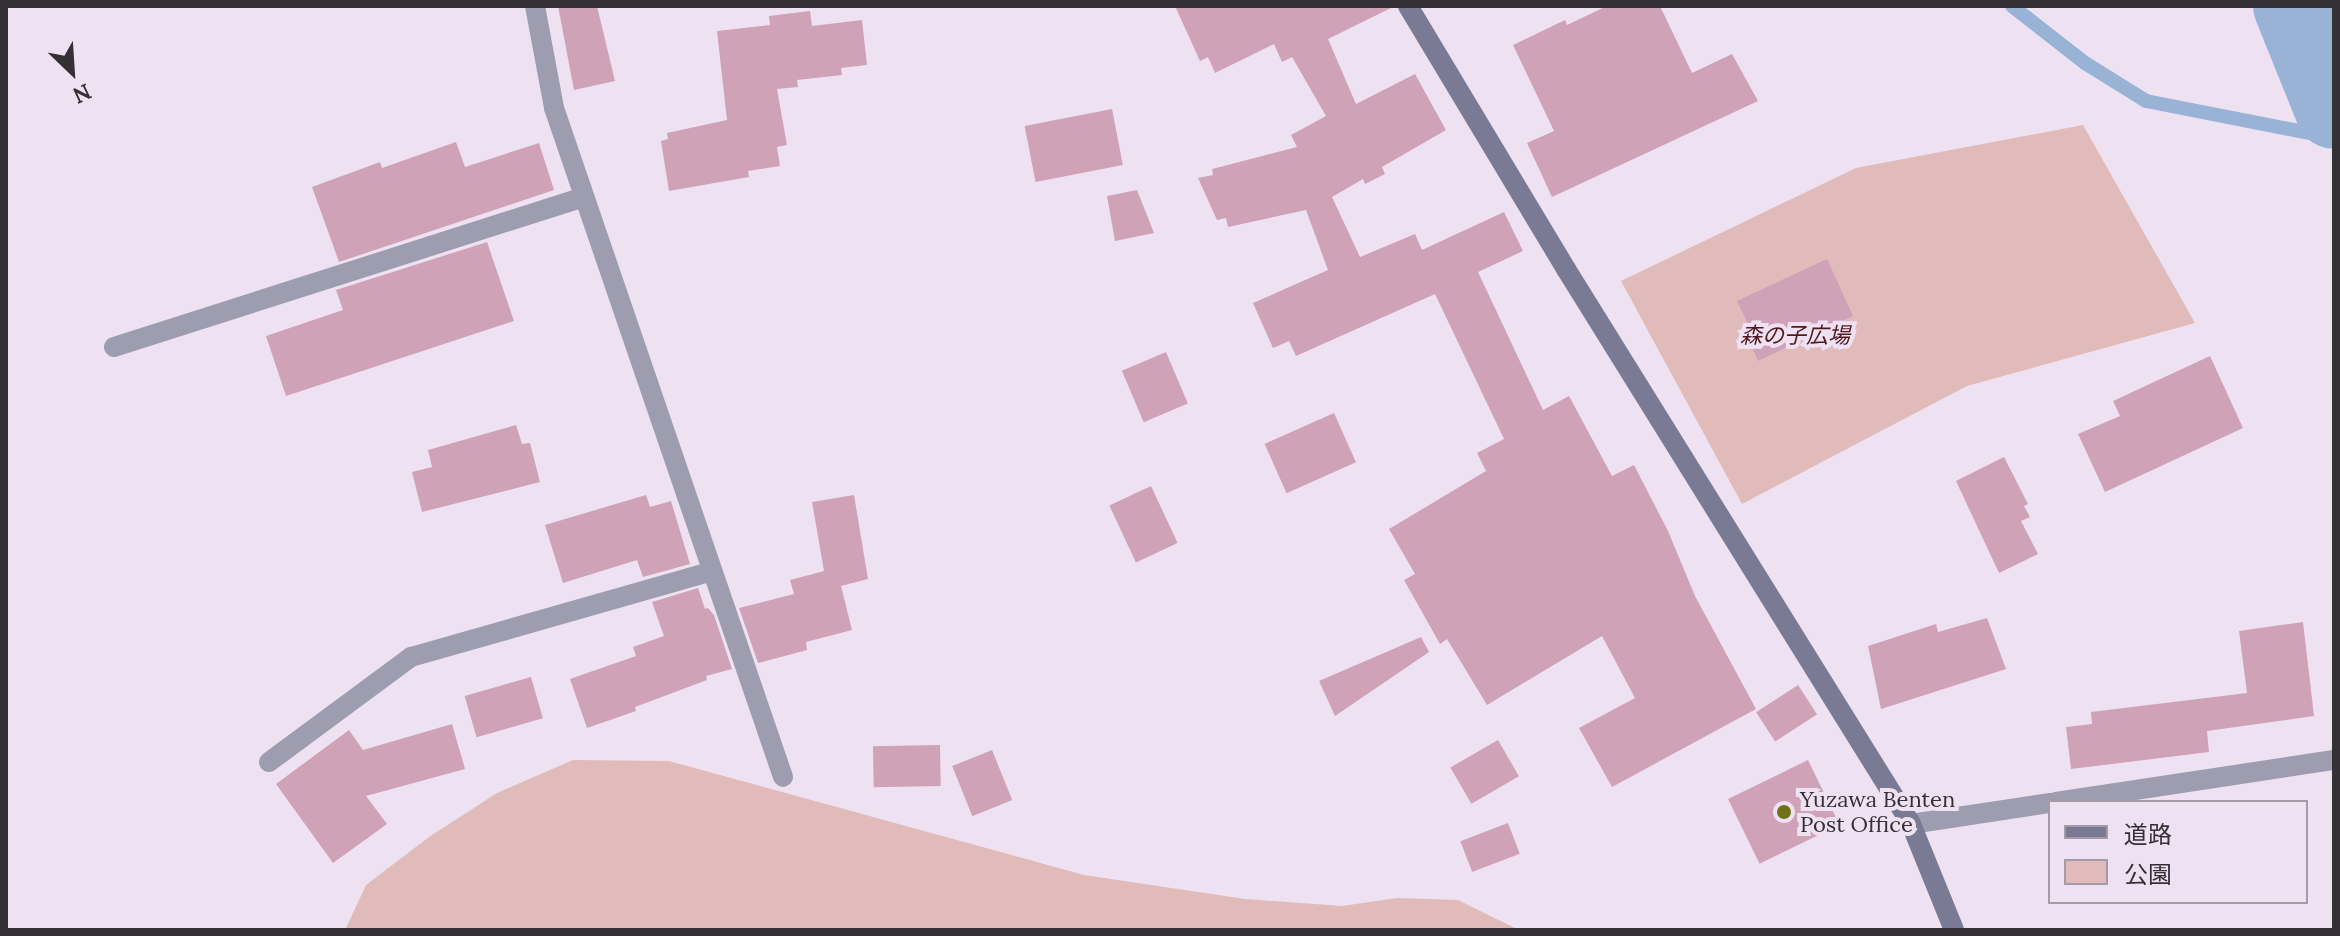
<!DOCTYPE html>
<meta charset="utf-8">
<style>
body{margin:0}
#map{position:relative;width:2340px;height:936px;overflow:hidden;background:#eee2f2;font-family:Lora,"Noto Sans JP",serif}
div>[style]{position:absolute}
.green>*{inset:0;background:#e0bbba}
.stream>*{height:14px;margin:-7px;padding:0 7px;transform-origin:7px;border-radius:7px;background:#99b3d7}
.river>*{height:78px;margin:-39px;padding:0 39px;transform-origin:39px;border-radius:39px;background:#99b3d7}
.building>*{inset:0;background:#cfa2b7;transform-origin:0 0}
.street>*{height:20px;margin:-10px;padding:0 10px;transform-origin:10px;border-radius:10px;background:#9e9db0}
.secondary>*{height:20px;margin:-10px;padding:0 10px;transform-origin:10px;border-radius:10px;background:#7b7a94}
.dots>*{width:22px;height:22px;translate:-50% -50%;box-sizing:border-box;border:4px solid #eee2f2;border-radius:50%}
span{translate:-50% -50%;white-space:nowrap;text-align:center;line-height:1.15;-webkit-text-stroke:8px #eee2f2;paint-order:stroke}
.park-label{font-size:22px;color:#54171c;font-style:italic}
.poi-label{font-size:22px;color:#353036}
.left{translate:0 -50%;text-align:left}
.frame{position:absolute;inset:0;border:8px solid #353036;pointer-events:none}
.legend{position:absolute;left:2048px;top:800px;width:260px;height:104px;box-sizing:border-box;background:#eee2f2;border:2px solid #a49ba7;margin:0;padding:10px 14px;list-style:none;font-size:24px;color:#353036}
.legend li{display:flex;align-items:center;gap:16px;height:40px}
.legend b{width:40px;border:2px solid #a49ba7}
.north{position:absolute;left:32px;top:32px;width:80px;height:80px;-webkit-text-stroke:6px #eee2f2;paint-order:stroke;rotate:155deg;font-size:22px;font-weight:700;line-height:32px;text-align:center;color:#353036}
.north::after{content:'';display:block;margin:auto;width:28px;height:36px;background:#353036;clip-path:polygon(50% 0,100% 100%,50% 72%,0 100%)}
</style>
<div id="map">
<div class="green">
<i style="clip-path:polygon(2083px 125px,2195px 323px,1967px 386px,1742px 504px,1621px 281px,1856px 168px)"></i>
<i style="clip-path:polygon(573px 760px,669px 761px,1084px 875px,1245px 899px,1342px 906px,1397px 898px,1458px 900px,1519px 930px,345px 930px,366px 885px,429px 837px,497px 793px)"></i>
</div>
<div class="stream">
<i style="left:2012px;top:6px;width:93px;rotate:38deg"></i>
<i style="left:2085px;top:63px;width:72px;rotate:31.9deg"></i>
<i style="left:2146px;top:101px;width:192px;rotate:11.1deg"></i>
</div>
<div class="river">
<i style="left:2292px;top:6px;width:112px;rotate:68deg"></i>
</div>
<div class="building">
<i style="clip-path:polygon(558px 6px,597px 6px,615px 81px,574px 90px)"></i>
<i style="clip-path:polygon(1175px 6px,1395px 6px,1328px 39px,1356px 104px,1415px 74px,1446px 130px,1382px 167px,1385px 174px,1365px 184px,1363px 179px,1332px 197px,1360px 257px,1415px 234px,1422px 250px,1504px 212px,1523px 251px,1478px 272px,1543px 410px,1569px 396px,1612px 476px,1634px 465px,1668px 531px,1695px 596px,1756px 709px,1612px 787px,1579px 728px,1635px 698px,1602px 636px,1487px 705px,1447px 639px,1440px 644px,1404px 580px,1415px 574px,1389px 529px,1486px 471px,1477px 453px,1504px 439px,1435px 294px,1296px 356px,1289px 341px,1273px 348px,1253px 303px,1328px 270px,1306px 210px,1228px 227px,1226px 218px,1217px 220px,1198px 178px,1213px 175px,1212px 169px,1297px 147px,1291px 135px,1326px 116px,1292px 57px,1282px 62px,1274px 44px,1215px 73px,1208px 57px,1200px 61px)"></i>
<i style="clip-path:polygon(1607px 6px,1660px 6px,1692px 73px,1732px 54px,1758px 101px,1552px 197px,1527px 143px,1554px 131px,1513px 45px,1565px 20px,1567px 25px)"></i>
<i style="clip-path:polygon(810px 11px,812px 26px,862px 20px,867px 65px,841px 68px,842px 75px,797px 80px,798px 87px,777px 89px,787px 145px,777px 147px,780px 166px,748px 171px,749px 177px,669px 191px,661px 141px,668px 139px,667px 133px,727px 120px,717px 31px,770px 25px,769px 16px)"></i>
<i style="left:1112px;top:109px;width:57px;height:89px;rotate:79deg"></i>
<i style="clip-path:polygon(456px 142px,465px 167px,539px 143px,554px 190px,339px 262px,312px 187px,380px 162px,382px 168px)"></i>
<i style="clip-path:polygon(1137px 190px,1154px 233px,1115px 241px,1107px 196px)"></i>
<i style="clip-path:polygon(487px 242px,514px 321px,286px 396px,266px 336px,343px 310px,336px 290px)"></i>
<i style="clip-path:polygon(1827px 259px,1853px 316px,1758px 361px,1744px 330px,1750px 328px,1737px 301px)"></i>
<i style="left:1166px;top:352px;width:56px;height:48px;rotate:67deg"></i>
<i style="clip-path:polygon(2210px 356px,2243px 428px,2105px 492px,2078px 434px,2120px 416px,2113px 401px)"></i>
<i style="left:1334px;top:413px;width:54px;height:76px;rotate:66deg"></i>
<i style="clip-path:polygon(516px 425px,522px 444px,530px 443px,540px 482px,422px 512px,412px 472px,432px 467px,428px 450px)"></i>
<i style="clip-path:polygon(2004px 457px,2028px 504px,2024px 506px,2030px 517px,2021px 521px,2038px 554px,1999px 573px,1956px 481px)"></i>
<i style="left:1151px;top:486px;width:63px;height:46px;rotate:65deg"></i>
<i style="clip-path:polygon(646px 495px,650px 507px,671px 501px,690px 564px,643px 577px,637px 560px,563px 583px,545px 525px)"></i>
<i style="clip-path:polygon(854px 495px,868px 579px,841px 586px,852px 630px,806px 642px,807px 650px,758px 663px,739px 608px,794px 594px,790px 580px,824px 571px,812px 502px)"></i>
<i style="clip-path:polygon(698px 588px,705px 609px,708px 608px,714px 615px,732px 669px,706px 676px,707px 680px,635px 707px,636px 711px,587px 728px,570px 679px,636px 656px,633px 647px,664px 636px,652px 602px)"></i>
<i style="clip-path:polygon(1987px 618px,2006px 669px,1881px 709px,1868px 646px,1936px 624px,1938px 632px)"></i>
<i style="clip-path:polygon(2303px 622px,2314px 716px,2207px 731px,2209px 752px,2071px 769px,2066px 727px,2092px 724px,2091px 712px,2247px 693px,2239px 631px)"></i>
<i style="clip-path:polygon(1421px 637px,1429px 652px,1335px 716px,1319px 681px)"></i>
<i style="left:531px;top:677px;width:43px;height:69px;rotate:74deg"></i>
<i style="left:1798px;top:685px;width:35px;height:50px;rotate:57deg"></i>
<i style="clip-path:polygon(452px 724px,465px 769px,366px 796px,387px 824px,333px 863px,276px 784px,349px 730px,363px 750px)"></i>
<i style="left:1498px;top:740px;width:42px;height:55px;rotate:60deg"></i>
<i style="left:940px;top:745px;width:41px;height:67px;rotate:89deg"></i>
<i style="left:992px;top:750px;width:54px;height:43px;rotate:68deg"></i>
<i style="left:1808px;top:760px;width:72px;height:89px;rotate:64deg"></i>
<i style="left:1508px;top:823px;width:33px;height:51px;rotate:69deg"></i>
</div>
<div class="street">
<i style="left:535px;top:6px;width:104px;rotate:79.4deg"></i>
<i style="left:554px;top:108px;width:707px;rotate:71.1deg"></i>
<i style="left:114px;top:347px;width:493px;rotate:-17.7deg"></i>
<i style="left:269px;top:762px;width:177px;rotate:-36.5deg"></i>
<i style="left:411px;top:657px;width:313px;rotate:-15.9deg"></i>
<i style="left:2056px;top:802px;width:281px;rotate:-8.6deg"></i>
<i style="left:1911px;top:824px;width:141px;rotate:-8.6deg"></i>
</div>
<div class="secondary">
<i style="left:1408px;top:6px;width:307px;rotate:59deg"></i>
<i style="left:1566px;top:269px;width:653px;rotate:58.13deg"></i>
<i style="left:1911px;top:824px;width:114px;rotate:67.9deg"></i>
</div>
<div class="dots">
<i style="left:1784px;top:812px;background:#6f7219"></i>
</div>
<div class="park-label">
<span style="left:1795px;top:336px">森の子広場</span>
</div>
<div class="poi-label">
<span class="left" style="left:1800px;top:812px">Yuzawa Benten<br>Post Office</span>
</div>
<div class="frame"></div>
<ul class="legend">
<li><b style="height:10px;background:#7b7a94"></b>道路</li>
<li><b style="height:22px;background:#e0bbba"></b>公園</li>
</ul>
<div class="north">N</div>
</div>
